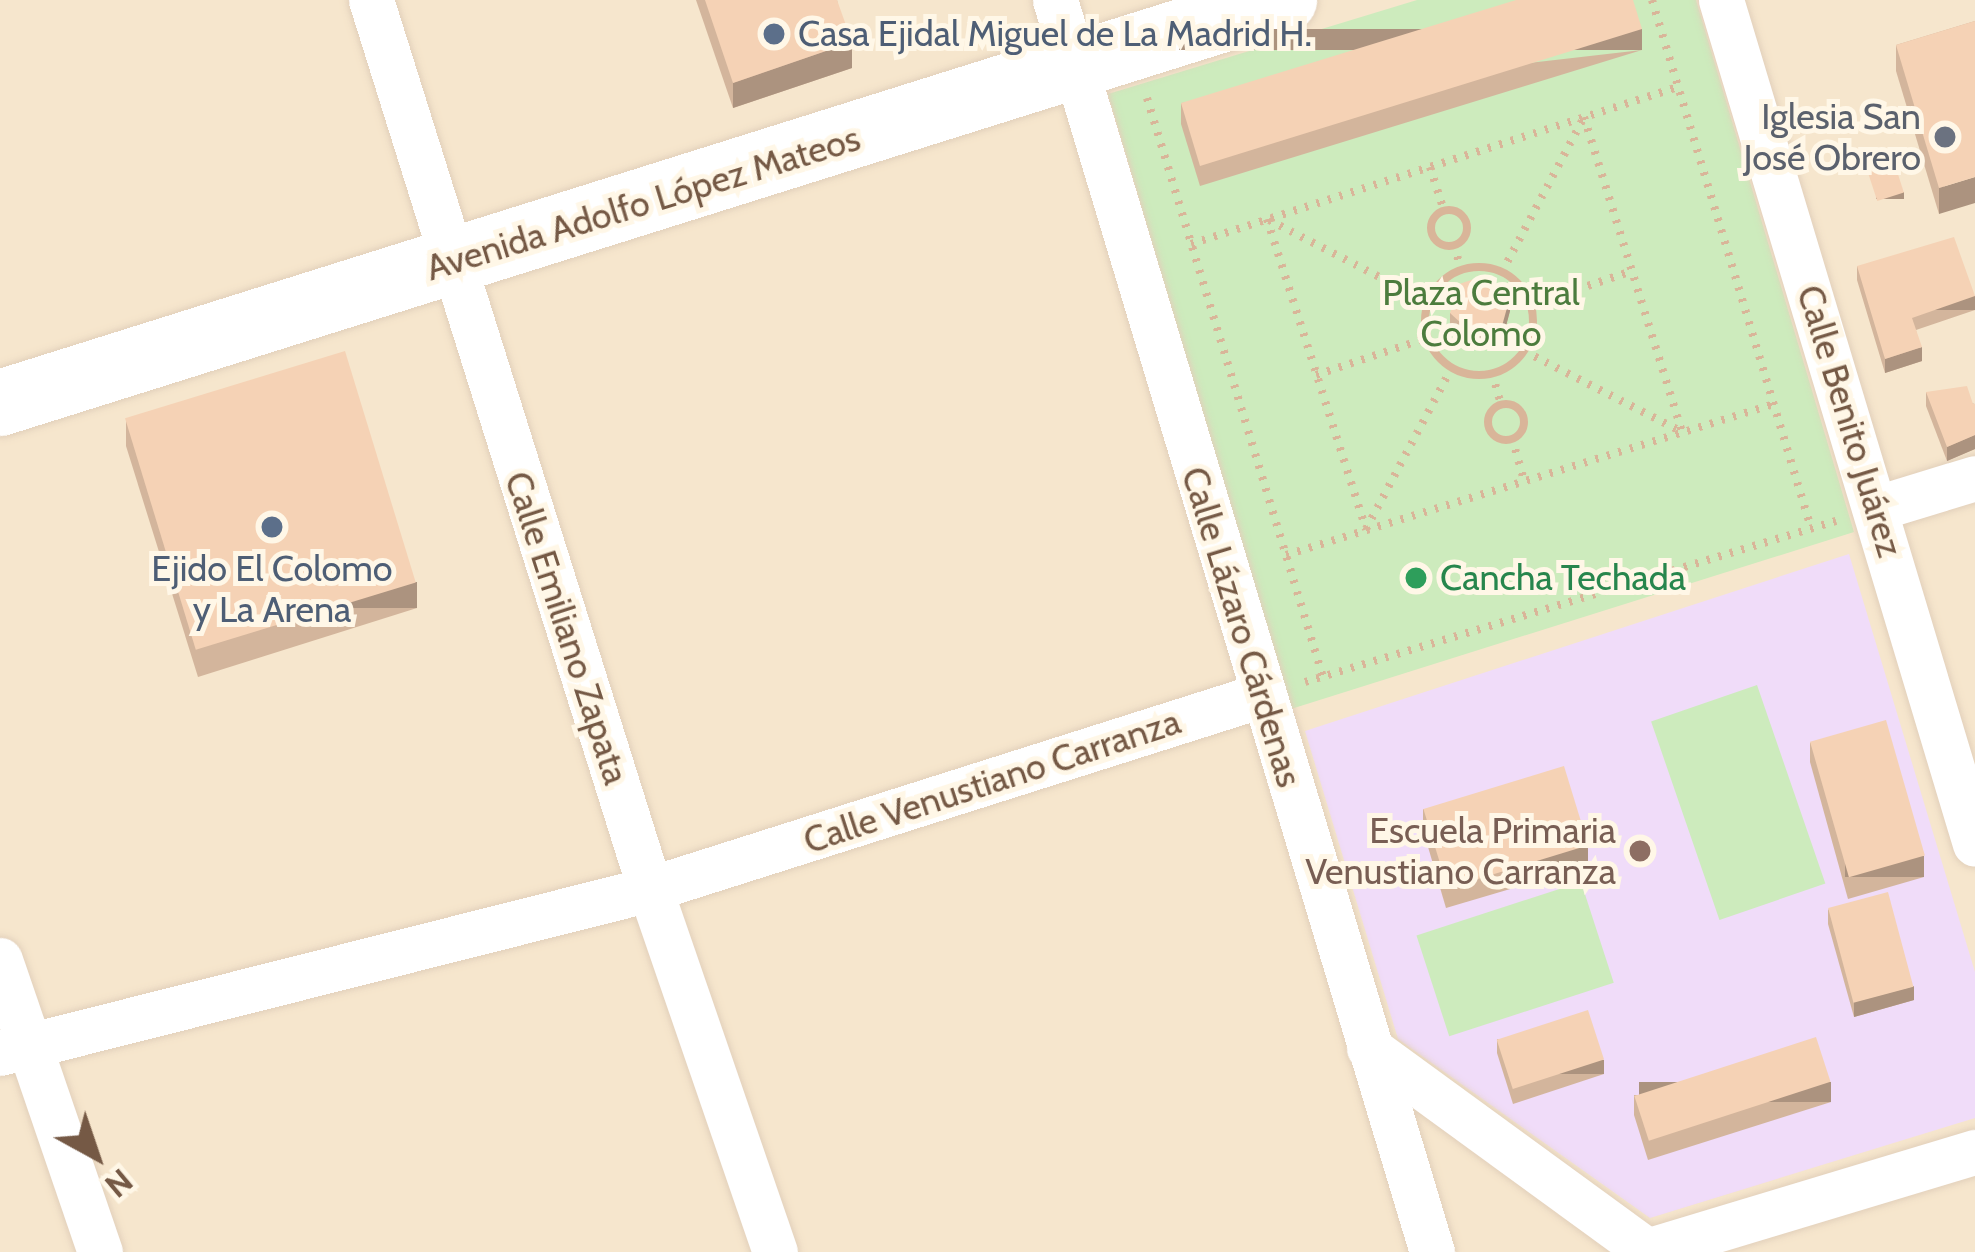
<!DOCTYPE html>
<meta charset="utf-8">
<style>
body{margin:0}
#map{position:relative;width:1975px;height:1252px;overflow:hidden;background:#fef4df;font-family:Cabin,sans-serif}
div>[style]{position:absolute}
.residential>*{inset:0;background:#f6e6cd;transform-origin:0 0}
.education>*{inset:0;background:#f0dcf9}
.green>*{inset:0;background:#cdebbd;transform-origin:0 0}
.path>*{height:8px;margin-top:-4px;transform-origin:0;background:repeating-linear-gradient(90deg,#d9b599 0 3px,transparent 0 12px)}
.path>.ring{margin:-4px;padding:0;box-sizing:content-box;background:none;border:8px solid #d9b599;border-radius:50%}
.roads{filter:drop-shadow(0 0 3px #e2d0bb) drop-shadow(0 0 3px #e2d0bb)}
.minor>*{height:45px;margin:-22.5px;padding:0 22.5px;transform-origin:22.5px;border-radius:22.5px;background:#fff}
.secondary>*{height:66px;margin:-33px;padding:0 33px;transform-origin:33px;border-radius:33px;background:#fff}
.wall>*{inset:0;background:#d3b59c}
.shaded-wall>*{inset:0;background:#ac937f;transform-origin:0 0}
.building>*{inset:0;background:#f5d2b5;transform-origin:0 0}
.dots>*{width:33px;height:33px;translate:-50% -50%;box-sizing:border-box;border:6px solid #fff7e7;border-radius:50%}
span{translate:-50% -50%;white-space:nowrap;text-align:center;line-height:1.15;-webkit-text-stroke:10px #fff7e7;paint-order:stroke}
.service-label{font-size:36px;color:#4e5e75}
.left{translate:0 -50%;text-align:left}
.worship-label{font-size:36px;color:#5b616d}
.right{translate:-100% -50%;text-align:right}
.street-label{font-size:36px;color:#755945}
.park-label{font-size:36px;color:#4c7c3d}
.leisure-label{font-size:36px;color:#27864d}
.education-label{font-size:36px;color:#785e54}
.north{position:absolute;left:36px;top:1096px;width:120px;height:120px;-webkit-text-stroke:9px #fff7e7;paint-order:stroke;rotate:140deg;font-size:33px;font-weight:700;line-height:48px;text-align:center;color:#755945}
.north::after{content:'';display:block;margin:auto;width:42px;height:54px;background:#755945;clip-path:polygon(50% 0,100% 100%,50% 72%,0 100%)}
</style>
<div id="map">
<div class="residential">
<i style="left:0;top:0;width:1975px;height:1252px"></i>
</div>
<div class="education">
<i style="clip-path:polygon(1849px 554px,1975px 972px,1975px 1118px,1650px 1218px,1398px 1039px,1305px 731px)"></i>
</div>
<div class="green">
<i style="clip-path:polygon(1417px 0,1696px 0,1854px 532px,1291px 709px,1108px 94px)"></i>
<i style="left:1757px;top:685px;width:210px;height:112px;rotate:71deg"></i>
<i style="left:1581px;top:882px;width:106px;height:173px;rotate:72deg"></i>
</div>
<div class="path">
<i style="left:1652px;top:0;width:551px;rotate:73.24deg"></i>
<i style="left:1147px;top:98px;width:605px;rotate:73.09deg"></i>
<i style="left:1584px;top:117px;width:330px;rotate:72.7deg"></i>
<i style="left:1430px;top:167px;width:46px;rotate:72.3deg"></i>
<i class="ring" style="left:1431px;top:210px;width:28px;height:28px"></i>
<i style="left:1267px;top:219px;width:326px;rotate:72.3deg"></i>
<i style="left:1269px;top:220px;width:179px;rotate:27.3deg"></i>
<i style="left:1191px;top:244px;width:512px;rotate:-17.87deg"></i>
<i style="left:1454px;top:245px;width:26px;rotate:74deg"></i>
<i class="ring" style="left:1425px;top:267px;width:100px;height:100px"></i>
<i style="left:1502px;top:272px;width:173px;rotate:-62.1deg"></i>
<i style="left:1531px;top:305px;width:107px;rotate:-18.6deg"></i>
<i style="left:1524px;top:351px;width:178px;rotate:27.1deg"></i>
<i style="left:1492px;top:373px;width:32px;rotate:74deg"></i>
<i style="left:1316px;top:375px;width:117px;rotate:-18.4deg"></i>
<i class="ring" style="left:1488px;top:404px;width:28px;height:28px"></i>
<i style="left:1512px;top:438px;width:44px;rotate:74.1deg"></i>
<i style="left:1366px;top:529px;width:183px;rotate:-62deg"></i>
<i style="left:1286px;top:555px;width:511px;rotate:-17.19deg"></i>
<i style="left:1305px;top:682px;width:555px;rotate:-16.87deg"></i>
</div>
<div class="roads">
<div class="minor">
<i style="left:371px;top:0;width:932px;rotate:72.58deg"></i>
<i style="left:650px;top:889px;width:384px;rotate:71deg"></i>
<i style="left:1055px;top:0;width:1308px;rotate:73.24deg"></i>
<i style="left:1721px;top:0;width:881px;rotate:73.25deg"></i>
<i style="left:1877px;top:508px;width:102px;rotate:-17deg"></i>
<i style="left:0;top:960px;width:309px;rotate:71.1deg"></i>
<i style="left:1369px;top:1048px;width:344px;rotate:36.1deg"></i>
<i style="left:0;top:1053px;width:670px;rotate:-14.16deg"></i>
<i style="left:650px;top:889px;width:642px;rotate:-17.59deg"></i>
<i style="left:1643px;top:1252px;width:347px;rotate:-16.8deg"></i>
</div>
<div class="secondary">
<i style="left:0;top:403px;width:1346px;rotate:-17.43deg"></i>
</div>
</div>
<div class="wall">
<i style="clip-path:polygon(696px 0,837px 0,852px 68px,733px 108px)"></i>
<i style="clip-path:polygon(1975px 21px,1939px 214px,1896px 71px,1896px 45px)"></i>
<i style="clip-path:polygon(1642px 50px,1200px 186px,1181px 124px,1181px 103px)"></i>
<i style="clip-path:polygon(1857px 266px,1975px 296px,1975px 310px,1916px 330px,1922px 361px,1885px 373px,1857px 280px)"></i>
<i style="clip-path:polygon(1510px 311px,1502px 341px,1474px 349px,1450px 327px,1450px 313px)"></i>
<i style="clip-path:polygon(1926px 392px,1975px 404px,1975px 449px,1947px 461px,1926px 406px)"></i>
<i style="clip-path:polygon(126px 420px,417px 608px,198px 677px,126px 446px)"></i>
<i style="clip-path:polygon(1810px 742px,1924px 877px,1848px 899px,1810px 762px)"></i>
<i style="clip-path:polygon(1423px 809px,1588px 866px,1446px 908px,1423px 830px)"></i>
<i style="clip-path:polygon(1828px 909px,1914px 1000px,1854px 1017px,1828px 924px)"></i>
<i style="clip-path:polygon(1497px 1039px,1604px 1074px,1513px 1104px,1497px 1053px)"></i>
<i style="clip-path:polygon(1634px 1095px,1831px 1102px,1648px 1160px,1634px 1115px)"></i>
</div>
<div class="shaded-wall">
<i style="left:1642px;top:29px;width:21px;height:463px;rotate:90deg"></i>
<i style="clip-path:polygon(852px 42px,852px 68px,733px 108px,733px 83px)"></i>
<i style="clip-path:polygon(1975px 177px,1975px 203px,1939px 214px,1939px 188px)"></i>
<i style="left:1904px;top:192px;width:7px;height:28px;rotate:90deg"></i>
<i style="left:1975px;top:296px;width:14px;height:67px;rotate:90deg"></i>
<i style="clip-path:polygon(1510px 297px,1510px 311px,1502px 341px,1474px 349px,1474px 335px)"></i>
<i style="clip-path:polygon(1922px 347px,1922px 361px,1885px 373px,1885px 359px)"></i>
<i style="clip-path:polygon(1975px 435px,1975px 449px,1947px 461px,1947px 447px)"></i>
<i style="left:417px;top:582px;width:26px;height:230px;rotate:90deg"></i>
<i style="left:1588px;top:845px;width:21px;height:148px;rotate:90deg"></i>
<i style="left:1924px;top:856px;width:21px;height:79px;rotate:90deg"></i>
<i style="clip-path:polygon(1914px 986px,1914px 1000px,1854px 1017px,1854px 1002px)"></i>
<i style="left:1604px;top:1060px;width:14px;height:96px;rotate:90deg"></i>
<i style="left:1831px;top:1082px;width:20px;height:192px;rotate:90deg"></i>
</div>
<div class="building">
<i style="clip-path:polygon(705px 0,837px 0,852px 42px,733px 83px)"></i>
<i style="clip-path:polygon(1516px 0,1633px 0,1642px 29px,1200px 166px,1181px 103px)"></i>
<i style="clip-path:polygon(1975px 21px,1975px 177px,1939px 188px,1896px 45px)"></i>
<i style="left:1894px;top:162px;width:32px;height:28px;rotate:72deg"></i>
<i style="clip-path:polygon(1954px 237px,1975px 296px,1912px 318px,1922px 347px,1885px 359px,1857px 266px)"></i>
<i style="clip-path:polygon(1487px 275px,1510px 297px,1502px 326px,1474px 335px,1450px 313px,1459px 284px)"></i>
<i style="left:345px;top:351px;width:242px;height:230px;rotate:73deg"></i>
<i style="clip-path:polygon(1967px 386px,1973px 404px,1975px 404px,1975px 435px,1947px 447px,1926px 392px)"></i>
<i style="left:1886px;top:720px;width:141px;height:79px;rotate:74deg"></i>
<i style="left:1564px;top:766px;width:83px;height:147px;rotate:73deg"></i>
<i style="left:1888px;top:892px;width:98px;height:62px;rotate:75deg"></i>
<i style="left:1588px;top:1010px;width:52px;height:96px;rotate:72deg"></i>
<i style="left:1816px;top:1037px;width:47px;height:191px;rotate:72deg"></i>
</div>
<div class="dots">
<i style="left:774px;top:34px;background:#5c6f8a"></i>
<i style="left:1945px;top:137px;background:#6b7280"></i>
<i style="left:272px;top:527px;background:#5c6f8a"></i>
<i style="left:1416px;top:578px;background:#2e9e5b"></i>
<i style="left:1640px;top:851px;background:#8d6e63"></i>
</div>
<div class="service-label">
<span class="left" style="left:798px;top:34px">Casa Ejidal Miguel de La Madrid H.</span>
<span style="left:272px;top:589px">Ejido El Colomo<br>y La Arena</span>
</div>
<div class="worship-label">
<span class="right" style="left:1921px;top:137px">Iglesia San<br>José Obrero</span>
</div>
<div class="street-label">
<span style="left:643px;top:203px;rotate:-17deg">Avenida Adolfo López Mateos</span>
<span style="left:1850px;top:421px;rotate:73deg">Calle Benito Juárez</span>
<span style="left:1242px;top:627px;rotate:73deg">Calle Lázaro Cárdenas</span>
<span style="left:567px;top:628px;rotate:72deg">Calle Emiliano Zapata</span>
<span style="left:992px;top:781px;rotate:-18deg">Calle Venustiano Carranza</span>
</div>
<div class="park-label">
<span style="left:1481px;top:313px">Plaza Central<br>Colomo</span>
</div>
<div class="leisure-label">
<span class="left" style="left:1440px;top:578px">Cancha Techada</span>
</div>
<div class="education-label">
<span class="right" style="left:1616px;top:851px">Escuela Primaria<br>Venustiano Carranza</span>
</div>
<div class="north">N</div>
</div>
